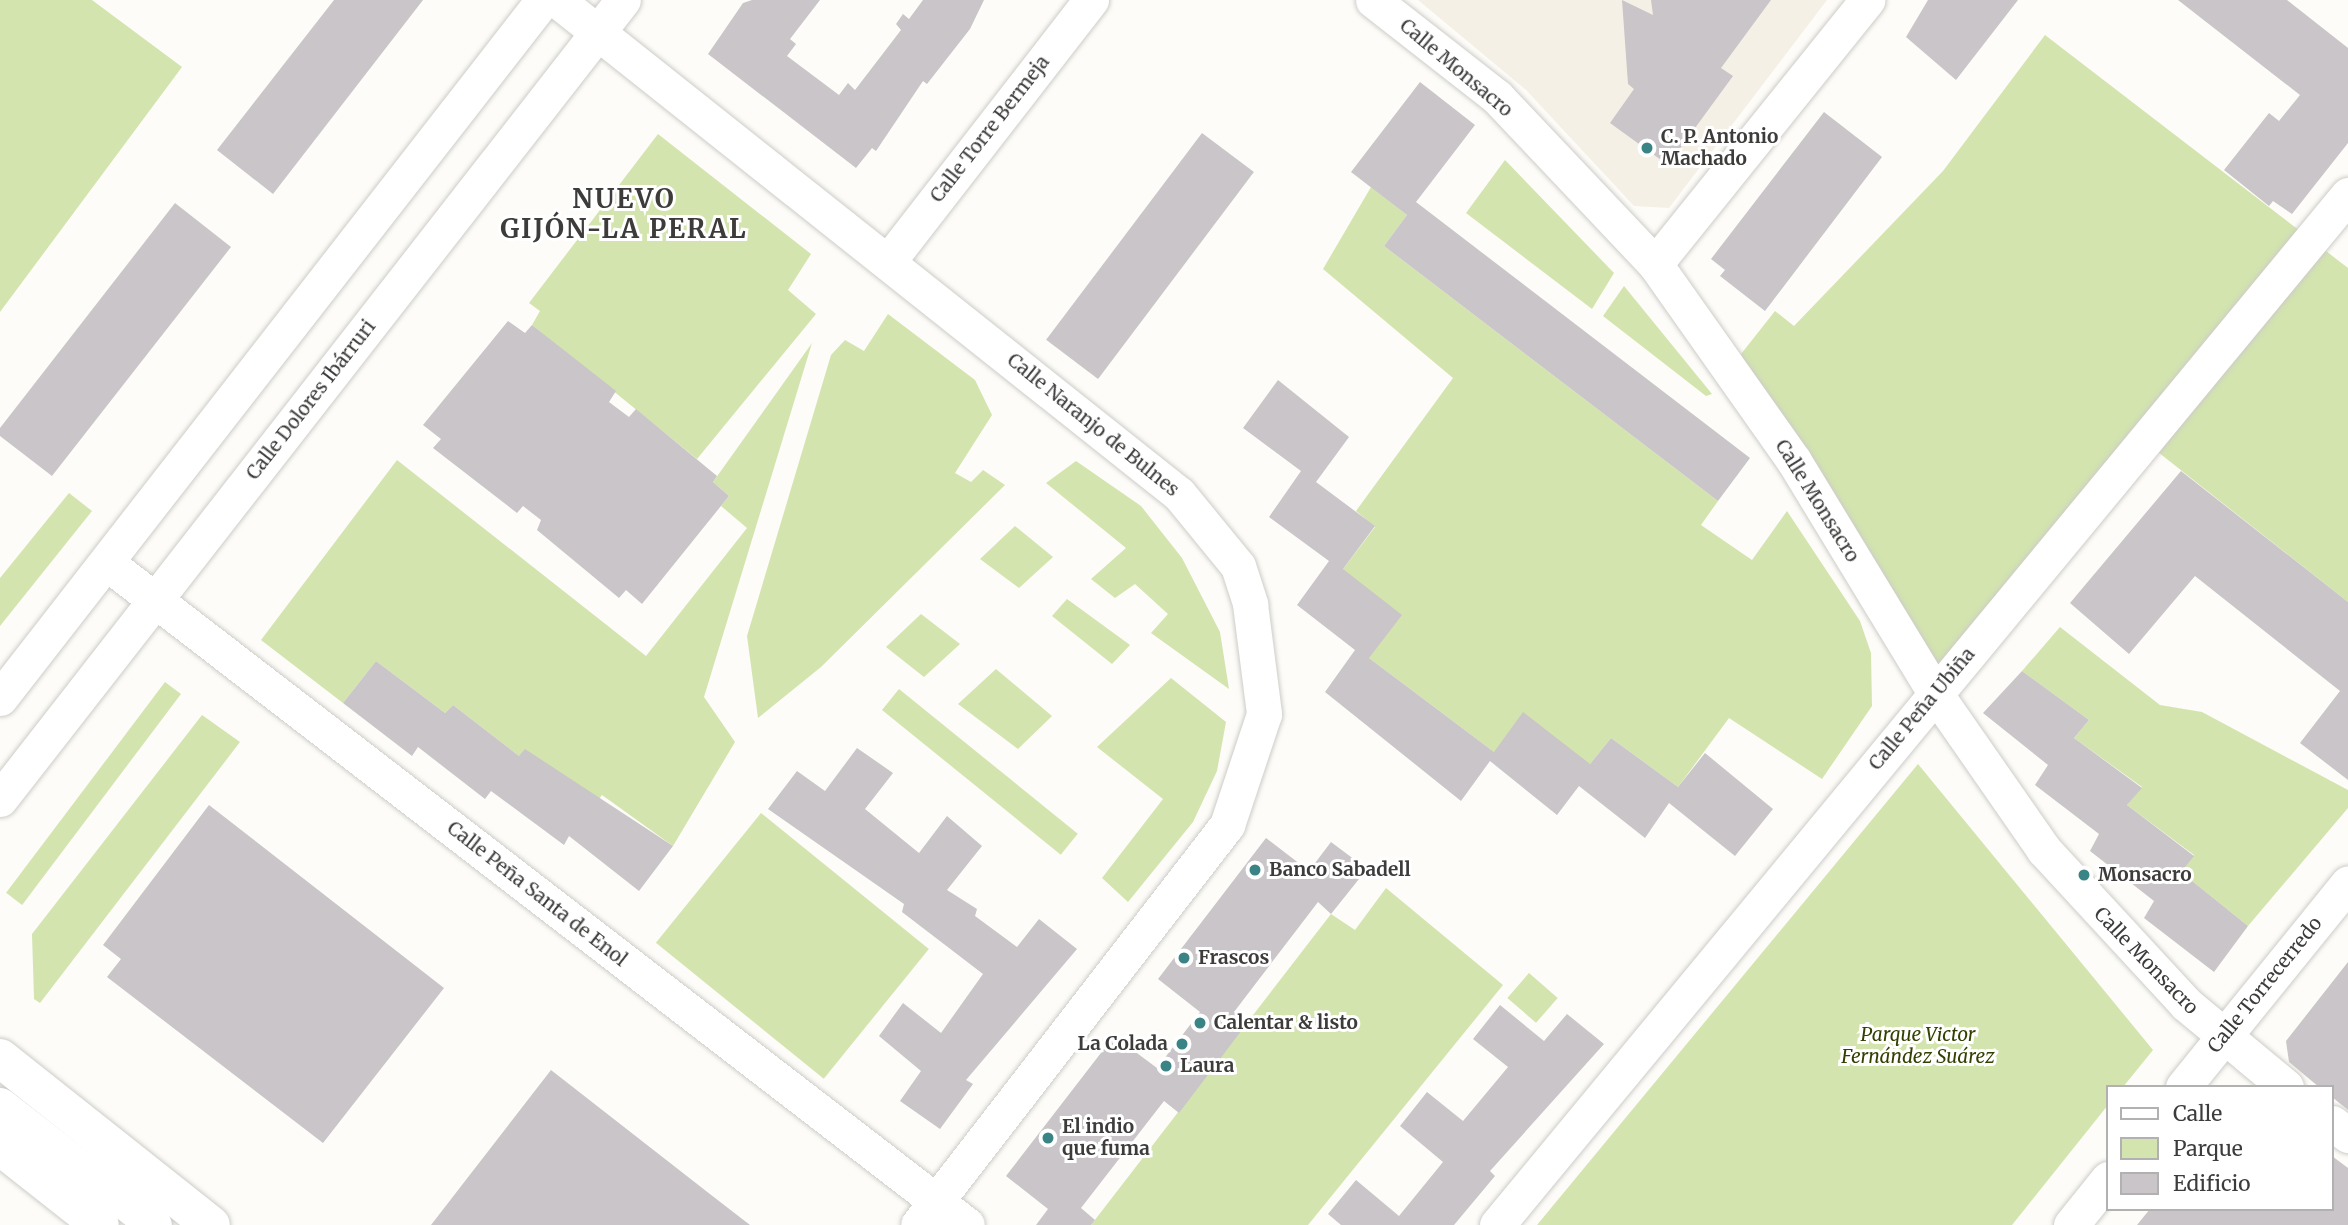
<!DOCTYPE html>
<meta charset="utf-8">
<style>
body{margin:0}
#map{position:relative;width:2348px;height:1225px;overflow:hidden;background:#fdfcf8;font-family:Merriweather,serif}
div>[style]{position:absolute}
.built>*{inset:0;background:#f4f0e5}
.green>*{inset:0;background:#d3e4af;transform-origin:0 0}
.building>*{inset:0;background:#c9c5c8;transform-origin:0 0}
.roads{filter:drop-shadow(0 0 2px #cdccc8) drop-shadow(0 0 2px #cdccc8)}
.minor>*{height:35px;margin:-17.5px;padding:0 17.5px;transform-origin:17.5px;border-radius:17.5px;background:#fff}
.major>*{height:38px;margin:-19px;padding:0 19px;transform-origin:19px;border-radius:19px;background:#fff}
.dots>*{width:19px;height:19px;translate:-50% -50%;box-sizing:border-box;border:4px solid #fff;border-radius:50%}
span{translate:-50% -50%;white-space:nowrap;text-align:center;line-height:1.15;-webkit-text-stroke:6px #fff;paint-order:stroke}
.street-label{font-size:19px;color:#3d3c3b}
.poi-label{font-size:19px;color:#3d3c3b;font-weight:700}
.left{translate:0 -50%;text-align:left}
.right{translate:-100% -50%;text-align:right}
.park-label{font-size:19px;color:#324000;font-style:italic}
.district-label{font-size:26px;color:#3d3c3b;font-weight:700;letter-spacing:2px}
.legend{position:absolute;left:2106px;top:1085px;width:228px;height:126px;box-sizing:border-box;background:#fff;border:2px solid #b1b1b1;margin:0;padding:9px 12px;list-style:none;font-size:21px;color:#3d3c3b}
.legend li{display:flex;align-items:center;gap:14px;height:35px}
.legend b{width:35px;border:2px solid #b1b1b1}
</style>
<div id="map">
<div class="built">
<i style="clip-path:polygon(1418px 0,1827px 0,1669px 208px,1634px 206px,1526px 90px)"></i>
</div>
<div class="green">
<i style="clip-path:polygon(0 0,92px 0,182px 67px,0 312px)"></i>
<i style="clip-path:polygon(2045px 35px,2348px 268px,2348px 602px,2144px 441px,1935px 692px,1730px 368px,1775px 311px,1794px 326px,1943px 171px)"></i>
<i style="clip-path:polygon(658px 134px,811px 254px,788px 290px,816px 314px,697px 459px,532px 325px,540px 311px,529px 303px)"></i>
<i style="clip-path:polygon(1505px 160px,1614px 273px,1592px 309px,1466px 213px)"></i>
<i style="clip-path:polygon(1371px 187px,1407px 215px,1384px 246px,1718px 501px,1701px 525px,1752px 560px,1787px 511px,1860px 621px,1871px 653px,1872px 706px,1822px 779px,1729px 718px,1678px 787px,1611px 738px,1590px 764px,1494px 752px,1369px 658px,1343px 569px,1375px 527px,1356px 511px,1453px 378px,1323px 269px)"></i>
<i style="clip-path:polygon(1624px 286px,1712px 394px,1706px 396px,1603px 316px)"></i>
<i style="clip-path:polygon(888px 314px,975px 380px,992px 415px,955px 473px,971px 482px,983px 470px,1005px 485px,821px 667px,758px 718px,747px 636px,831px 355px,845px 340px,864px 351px)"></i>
<i style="clip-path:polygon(812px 343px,704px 697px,735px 742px,673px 846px,602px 795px,597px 802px,519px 756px,453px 705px,445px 713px,376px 661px,343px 703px,261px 640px,397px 460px,646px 656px,747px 528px,721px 506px,729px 496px,713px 482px)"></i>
<i style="clip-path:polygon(1076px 461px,1141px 506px,1182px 558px,1220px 632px,1229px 689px,1151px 633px,1168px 614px,1135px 584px,1115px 598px,1091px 579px,1126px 548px,1046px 483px)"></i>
<i style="clip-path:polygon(69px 493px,92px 511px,0 626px,0 578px)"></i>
<i style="clip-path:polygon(1015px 526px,1053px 557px,1019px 588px,980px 559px)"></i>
<i style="clip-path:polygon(1067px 599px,1130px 645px,1112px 664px,1052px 616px)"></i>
<i style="clip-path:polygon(921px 614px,960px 644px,924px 677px,886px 647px)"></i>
<i style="clip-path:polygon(2060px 627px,2160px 705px,2202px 712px,2348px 790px,2348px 808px,2248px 926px,2181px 872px,2194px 855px,2127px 805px,2142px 787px,2074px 738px,2089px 720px,2022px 671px)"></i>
<i style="clip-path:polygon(996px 669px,1052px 716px,1018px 749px,958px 704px)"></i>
<i style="clip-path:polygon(1171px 678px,1226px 722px,1217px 771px,1193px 822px,1128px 902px,1102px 878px,1163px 799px,1097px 747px)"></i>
<i style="left:165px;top:682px;width:20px;height:264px;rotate:37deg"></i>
<i style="left:899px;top:689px;width:230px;height:27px;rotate:39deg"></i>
<i style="clip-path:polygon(202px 715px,240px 742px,40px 1003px,34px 999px,32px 934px)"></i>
<i style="clip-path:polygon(1918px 764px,2153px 1050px,2123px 1087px,2108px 1087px,2108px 1105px,2012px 1225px,1537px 1225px)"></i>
<i style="left:761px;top:813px;width:216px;height:167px;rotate:39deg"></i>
<i style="clip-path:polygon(1386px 888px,1503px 985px,1308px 1225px,1091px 1225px,1331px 914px,1355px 930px)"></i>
<i style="left:1529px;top:973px;width:38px;height:33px;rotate:41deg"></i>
</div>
<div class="building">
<i style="clip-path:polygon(334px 0,423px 0,273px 194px,217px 150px)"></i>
<i style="clip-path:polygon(752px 0,820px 0,790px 39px,796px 44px,787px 56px,839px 95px,848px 83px,855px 90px,901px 30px,896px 24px,903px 14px,909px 19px,923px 0,984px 0,970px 29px,927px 84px,923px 81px,876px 151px,872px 148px,856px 168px,708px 54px,743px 3px)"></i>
<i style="clip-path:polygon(1622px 0,1653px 15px,1651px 0,1771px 0,1721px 68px,1733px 76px,1668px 165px,1610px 123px,1634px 89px,1628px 84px)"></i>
<i style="clip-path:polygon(1928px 0,2018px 0,1956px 80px,1906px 37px)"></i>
<i style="clip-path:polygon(2178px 0,2287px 0,2348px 48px,2348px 143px,2292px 214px,2273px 201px,2269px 206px,2224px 170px,2269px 113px,2279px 121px,2300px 95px)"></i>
<i style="clip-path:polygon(1420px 82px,1475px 125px,1416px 202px,1750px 458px,1718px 501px,1384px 246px,1407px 215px,1351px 172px)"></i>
<i style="clip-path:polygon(1824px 112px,1882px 157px,1765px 311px,1720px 276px,1725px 270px,1711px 259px)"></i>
<i style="left:1202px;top:133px;width:65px;height:259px;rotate:37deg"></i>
<i style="clip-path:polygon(175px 203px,231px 247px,52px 476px,0 436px,0 428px)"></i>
<i style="clip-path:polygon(508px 321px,525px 333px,532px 325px,616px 391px,609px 402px,629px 417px,636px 409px,717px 476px,713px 482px,729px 496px,642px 604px,626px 590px,619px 598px,537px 530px,541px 520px,523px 506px,517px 513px,433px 448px,441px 439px,423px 425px)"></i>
<i style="clip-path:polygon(1278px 380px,1349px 437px,1316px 482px,1375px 526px,1343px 569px,1402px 615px,1369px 658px,1494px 752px,1523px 712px,1590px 764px,1611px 738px,1678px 787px,1705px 753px,1773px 809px,1735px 856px,1669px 803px,1645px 838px,1579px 786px,1557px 815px,1490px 761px,1461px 801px,1325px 692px,1355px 650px,1297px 605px,1329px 561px,1269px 517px,1301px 471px,1243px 428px)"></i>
<i style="clip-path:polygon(2181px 471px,2348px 602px,2348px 780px,2300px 743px,2340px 691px,2195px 576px,2129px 654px,2070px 603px)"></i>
<i style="clip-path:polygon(376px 661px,445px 713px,453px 705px,519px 756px,525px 749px,673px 846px,639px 891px,569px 836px,564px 845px,491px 791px,485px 799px,418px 747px,412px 756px,343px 703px)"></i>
<i style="clip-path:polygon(2022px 671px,2089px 720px,2074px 738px,2142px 788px,2127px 805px,2194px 856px,2181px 872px,2248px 926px,2214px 972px,2144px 918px,2154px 901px,2090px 851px,2099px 834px,2035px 785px,2048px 765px,1983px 713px)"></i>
<i style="clip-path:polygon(857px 748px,893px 773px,865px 809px,919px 853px,947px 816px,982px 846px,947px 890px,977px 909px,975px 916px,1017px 947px,1039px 919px,1077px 949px,966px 1080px,973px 1084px,940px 1129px,900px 1101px,921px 1071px,879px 1036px,903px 1003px,941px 1033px,983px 974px,902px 912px,904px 904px,768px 809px,797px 771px,825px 791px)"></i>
<i style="clip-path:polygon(209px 805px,444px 988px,323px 1143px,107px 977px,121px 959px,103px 945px)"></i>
<i style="clip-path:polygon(1266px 838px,1309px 871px,1331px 842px,1367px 869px,1331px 914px,1318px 902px,1234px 1012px,1248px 1022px,1179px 1113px,1164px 1101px,1081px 1208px,1095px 1220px,1091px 1225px,1036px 1225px,1048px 1209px,1006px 1176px,1114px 1036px,1157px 1068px,1200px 1012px,1158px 979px)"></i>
<i style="clip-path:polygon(2348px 962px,2348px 1110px,2332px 1097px,2332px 1087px,2319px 1087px,2289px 1062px,2286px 1041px)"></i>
<i style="clip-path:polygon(1500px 1005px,1544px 1041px,1567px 1014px,1604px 1044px,1490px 1171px,1495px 1176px,1454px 1225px,1341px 1225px,1328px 1214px,1356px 1180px,1399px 1216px,1443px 1162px,1400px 1126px,1427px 1092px,1463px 1121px,1508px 1067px,1473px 1039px)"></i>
<i style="clip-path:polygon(551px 1070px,706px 1191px,750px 1225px,431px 1225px)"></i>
<i style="clip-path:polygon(2332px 1156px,2348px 1168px,2348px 1225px,2137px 1225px,2150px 1209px,2332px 1209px)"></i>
</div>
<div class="roads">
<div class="minor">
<i style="left:557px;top:0;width:794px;rotate:38.46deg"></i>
<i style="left:1179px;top:494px;width:93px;rotate:50.7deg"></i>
<i style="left:1238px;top:566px;width:40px;rotate:72deg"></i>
<i style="left:1250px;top:604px;width:111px;rotate:82.7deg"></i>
<i style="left:1264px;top:714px;width:117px;rotate:108.4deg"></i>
<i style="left:1227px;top:825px;width:505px;rotate:127.69deg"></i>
<i style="left:1373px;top:0;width:157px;rotate:38deg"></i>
<i style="left:1497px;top:97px;width:230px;rotate:46.6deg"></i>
<i style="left:1655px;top:264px;width:241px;rotate:54.8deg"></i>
<i style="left:1794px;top:461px;width:271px;rotate:58.7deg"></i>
<i style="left:1935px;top:693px;width:191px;rotate:55.2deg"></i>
<i style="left:2044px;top:850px;width:209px;rotate:47.3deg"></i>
<i style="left:2186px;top:1004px;width:130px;rotate:39.7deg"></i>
<i style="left:890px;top:259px;width:328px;rotate:-52.2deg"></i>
<i style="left:1655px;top:264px;width:339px;rotate:-51.2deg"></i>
<i style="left:107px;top:563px;width:1085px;rotate:37.59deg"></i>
<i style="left:0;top:698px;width:884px;rotate:-52.12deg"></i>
<i style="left:0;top:799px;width:1013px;rotate:-52.06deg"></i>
<i style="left:2183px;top:1087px;width:262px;rotate:-51deg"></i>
<i style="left:0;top:1105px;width:195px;rotate:37.9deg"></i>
<i style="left:2332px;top:1123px;width:20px;rotate:37deg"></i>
<i style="left:1497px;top:1225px;width:1336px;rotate:-50.44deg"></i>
<i style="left:2071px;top:1225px;width:59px;rotate:-51.2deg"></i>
</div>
<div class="major">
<i style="left:0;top:1058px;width:269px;rotate:38.4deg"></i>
<i style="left:0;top:1146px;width:127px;rotate:38.3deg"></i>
</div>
</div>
<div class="dots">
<i style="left:1647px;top:148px;background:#3b8485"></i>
<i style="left:1255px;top:870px;background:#3b8485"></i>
<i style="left:2084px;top:875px;background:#3b8485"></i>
<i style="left:1184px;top:958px;background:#3b8485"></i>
<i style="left:1200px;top:1023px;background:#3b8485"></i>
<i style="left:1182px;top:1044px;background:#3b8485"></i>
<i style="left:1166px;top:1066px;background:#3b8485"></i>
<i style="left:1048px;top:1138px;background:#3b8485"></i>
</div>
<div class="street-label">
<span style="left:1456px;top:68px;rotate:40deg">Calle Monsacro</span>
<span style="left:990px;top:129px;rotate:-52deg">Calle Torre Bermeja</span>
<span style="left:311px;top:400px;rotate:-52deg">Calle Dolores Ibárruri</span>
<span style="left:1093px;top:425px;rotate:39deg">Calle Naranjo de Bulnes</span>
<span style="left:1817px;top:501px;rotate:58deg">Calle Monsacro</span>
<span style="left:1922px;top:709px;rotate:-50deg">Calle Peña Ubiña</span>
<span style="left:537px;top:894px;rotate:38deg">Calle Peña Santa de Enol</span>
<span style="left:2146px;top:961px;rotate:46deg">Calle Monsacro</span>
<span style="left:2265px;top:985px;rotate:-51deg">Calle Torrecerredo</span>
</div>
<div class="poi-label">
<span class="left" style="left:1661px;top:148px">C. P. Antonio<br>Machado</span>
<span class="left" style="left:1269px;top:870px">Banco Sabadell</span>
<span class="left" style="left:2098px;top:875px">Monsacro</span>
<span class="left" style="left:1198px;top:958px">Frascos</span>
<span class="left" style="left:1214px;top:1023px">Calentar &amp; listo</span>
<span class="right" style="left:1168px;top:1044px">La Colada</span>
<span class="left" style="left:1180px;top:1066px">Laura</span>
<span class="left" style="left:1062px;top:1138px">El indio<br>que fuma</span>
</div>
<div class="park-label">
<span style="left:1918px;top:1046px">Parque Victor<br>Fernández Suárez</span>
</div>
<div class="district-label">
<span style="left:624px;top:214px">NUEVO<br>GIJÓN-LA PERAL</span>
</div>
<ul class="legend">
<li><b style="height:9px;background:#fff"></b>Calle</li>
<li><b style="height:19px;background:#d3e4af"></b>Parque</li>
<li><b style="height:19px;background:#c9c5c8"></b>Edificio</li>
</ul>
</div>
